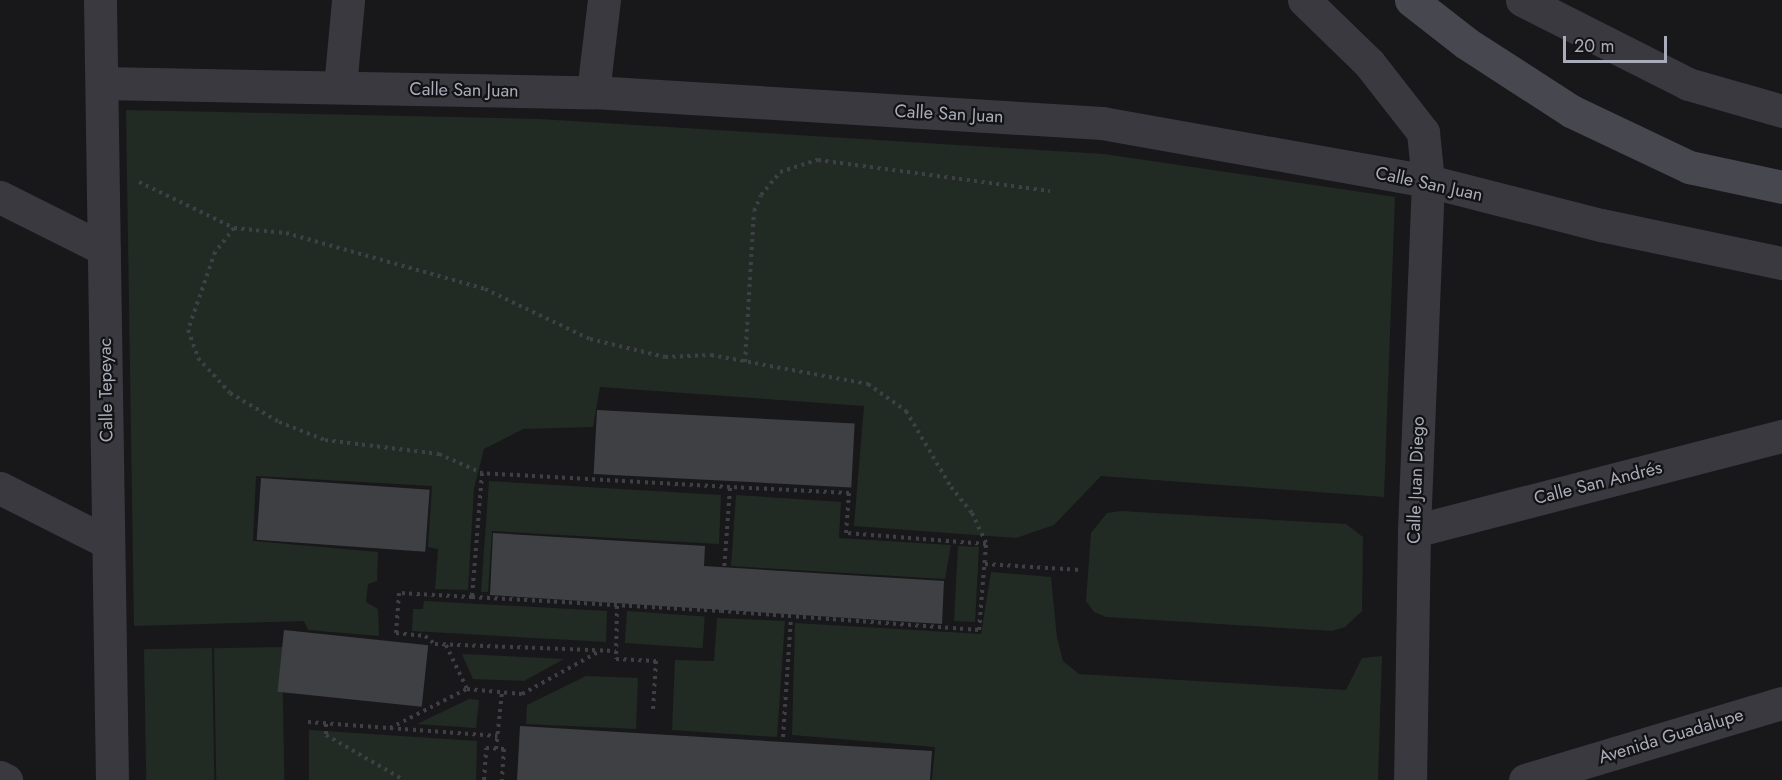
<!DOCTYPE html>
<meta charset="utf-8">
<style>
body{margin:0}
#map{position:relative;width:1782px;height:780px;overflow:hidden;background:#18181a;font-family:Jost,sans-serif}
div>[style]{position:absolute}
.green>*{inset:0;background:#222a24;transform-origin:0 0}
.building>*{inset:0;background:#3f4044;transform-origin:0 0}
.path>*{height:4px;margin-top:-2px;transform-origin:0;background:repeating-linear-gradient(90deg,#3f4046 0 3px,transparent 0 7.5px)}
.minor>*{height:33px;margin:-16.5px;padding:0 16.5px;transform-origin:16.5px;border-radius:16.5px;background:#39393f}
.secondary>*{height:33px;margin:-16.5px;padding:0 16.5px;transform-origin:16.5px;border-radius:16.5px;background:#47474f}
span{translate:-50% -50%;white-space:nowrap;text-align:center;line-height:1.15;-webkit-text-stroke:4.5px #131315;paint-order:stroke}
.street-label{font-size:18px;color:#aaacba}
.scale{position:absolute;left:1563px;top:36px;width:104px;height:27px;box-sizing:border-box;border:3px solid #aaacba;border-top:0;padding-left:8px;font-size:18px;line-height:21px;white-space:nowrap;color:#aaacba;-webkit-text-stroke:4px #131315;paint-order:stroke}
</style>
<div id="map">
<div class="green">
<i style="clip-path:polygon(126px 110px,539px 119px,1104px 154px,1395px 197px,1384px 497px,1101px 476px,1054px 525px,1016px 538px,854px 526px,864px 406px,600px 387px,593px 427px,523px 429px,484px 449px,474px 488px,468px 590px,435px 589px,438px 549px,428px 547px,432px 486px,256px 476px,253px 541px,378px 552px,377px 581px,368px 584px,366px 602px,378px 609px,379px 636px,308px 630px,304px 621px,134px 626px)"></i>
<i style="clip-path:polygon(489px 481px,721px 495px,719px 544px,492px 531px,488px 592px,481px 592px)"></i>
<i style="clip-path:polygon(736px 495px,841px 502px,839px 538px,951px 545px,945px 579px,731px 566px)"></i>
<i style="clip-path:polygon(1120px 511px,1346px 524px,1363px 537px,1362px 611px,1345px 627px,1332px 631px,1106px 617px,1094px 612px,1086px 601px,1091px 533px,1107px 513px)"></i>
<i style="left:958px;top:546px;width:21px;height:75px;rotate:3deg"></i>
<i style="clip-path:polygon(991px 572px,1051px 577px,1057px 638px,1063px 661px,1079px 674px,1346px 690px,1362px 658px,1382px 656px,1378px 780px,932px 780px,935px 747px,792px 735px,795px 623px,981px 634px)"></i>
<i style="clip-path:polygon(424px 601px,607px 611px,606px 642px,412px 631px,413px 609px,423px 609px)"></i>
<i style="left:627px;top:611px;width:78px;height:32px;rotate:4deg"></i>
<i style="clip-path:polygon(717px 618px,785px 621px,777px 737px,672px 730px,675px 660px,714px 661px)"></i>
<i style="left:282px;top:647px;width:133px;height:68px;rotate:89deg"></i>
<i style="left:212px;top:648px;width:132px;height:68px;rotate:89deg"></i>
<i style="clip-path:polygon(462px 654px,564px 659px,524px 681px,473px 679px)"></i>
<i style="clip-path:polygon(586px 676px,638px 678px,636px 729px,526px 724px,527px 705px)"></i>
<i style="clip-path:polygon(469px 699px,479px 700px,476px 728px,417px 724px)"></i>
<i style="clip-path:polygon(309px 730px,477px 741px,476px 780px,309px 780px)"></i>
</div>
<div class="building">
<i style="left:597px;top:410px;width:258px;height:64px;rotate:3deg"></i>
<i style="left:261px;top:478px;width:169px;height:62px;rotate:4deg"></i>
<i style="clip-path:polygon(493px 533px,705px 546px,704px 566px,944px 581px,942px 624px,490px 595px)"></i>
<i style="left:284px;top:630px;width:145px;height:62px;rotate:6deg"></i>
<i style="clip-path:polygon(520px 726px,932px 751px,930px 780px,517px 780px)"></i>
</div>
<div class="path">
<i style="left:139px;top:182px;width:106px;rotate:25.8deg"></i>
<i style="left:234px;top:228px;width:52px;rotate:5.5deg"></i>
<i style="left:286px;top:233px;width:207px;rotate:15.7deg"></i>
<i style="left:485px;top:289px;width:116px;rotate:25.5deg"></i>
<i style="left:590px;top:339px;width:77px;rotate:13.5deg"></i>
<i style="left:665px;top:357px;width:46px;rotate:-2.5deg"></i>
<i style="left:711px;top:355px;width:160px;rotate:10.5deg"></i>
<i style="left:868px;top:384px;width:47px;rotate:35.4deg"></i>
<i style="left:906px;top:411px;width:88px;rotate:59.4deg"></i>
<i style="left:951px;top:487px;width:33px;rotate:51deg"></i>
<i style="left:972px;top:513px;width:33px;rotate:65deg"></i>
<i style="left:234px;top:228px;width:31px;rotate:128deg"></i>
<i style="left:215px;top:252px;width:83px;rotate:109.1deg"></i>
<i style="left:188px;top:330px;width:30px;rotate:70deg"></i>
<i style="left:198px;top:358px;width:47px;rotate:47.6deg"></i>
<i style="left:230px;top:393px;width:57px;rotate:30.6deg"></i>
<i style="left:279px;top:422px;width:49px;rotate:21.4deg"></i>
<i style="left:325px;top:440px;width:115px;rotate:7deg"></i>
<i style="left:439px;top:454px;width:47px;rotate:23.8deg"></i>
<i style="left:745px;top:362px;width:151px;rotate:-86.6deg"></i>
<i style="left:754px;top:211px;width:17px;rotate:-66deg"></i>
<i style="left:761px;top:195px;width:30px;rotate:-50deg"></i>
<i style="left:780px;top:172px;width:40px;rotate:-18deg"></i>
<i style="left:818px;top:160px;width:234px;rotate:7.6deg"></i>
<i style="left:985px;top:564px;width:96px;rotate:3.6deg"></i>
<i style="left:472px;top:597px;width:73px;rotate:-176.9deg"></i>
<i style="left:399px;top:593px;width:40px;rotate:94.3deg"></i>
<i style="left:396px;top:633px;width:29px;rotate:6deg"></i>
<i style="left:425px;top:636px;width:13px;rotate:39deg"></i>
<i style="left:435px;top:644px;width:181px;rotate:2.2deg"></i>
<i style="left:617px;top:606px;width:53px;rotate:91.1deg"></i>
<i style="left:616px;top:659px;width:40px;rotate:2.9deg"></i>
<i style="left:656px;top:661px;width:49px;rotate:93.5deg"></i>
<i style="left:721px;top:611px;width:259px;rotate:4.2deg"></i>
<i style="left:979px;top:630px;width:86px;rotate:-85.3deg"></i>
<i style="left:986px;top:544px;width:140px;rotate:-175.5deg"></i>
<i style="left:846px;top:533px;width:40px;rotate:-85.7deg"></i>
<i style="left:849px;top:493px;width:119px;rotate:-177.1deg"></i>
<i style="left:730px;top:487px;width:248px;rotate:-176.8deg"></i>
<i style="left:482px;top:473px;width:124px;rotate:94.6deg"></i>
<i style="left:472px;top:597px;width:249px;rotate:3.2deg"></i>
<i style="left:721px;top:611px;width:124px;rotate:-85.8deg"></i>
<i style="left:446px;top:645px;width:49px;rotate:64.5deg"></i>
<i style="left:308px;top:722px;width:190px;rotate:4.2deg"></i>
<i style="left:326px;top:724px;width:11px;rotate:90deg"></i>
<i style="left:326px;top:735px;width:90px;rotate:30deg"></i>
<i style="left:390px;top:728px;width:86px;rotate:-26.9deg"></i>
<i style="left:467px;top:689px;width:55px;rotate:5.2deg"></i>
<i style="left:522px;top:694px;width:89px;rotate:-28.9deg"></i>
<i style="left:783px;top:737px;width:120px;rotate:-86.2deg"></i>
<i style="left:496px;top:749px;width:57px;rotate:-84deg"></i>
<i style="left:484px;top:780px;width:32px;rotate:-86deg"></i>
<i style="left:486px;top:748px;width:18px;rotate:3deg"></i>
<i style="left:504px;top:749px;width:31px;rotate:94deg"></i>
</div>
<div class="minor">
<i style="left:100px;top:0;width:780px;rotate:89.12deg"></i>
<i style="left:1304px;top:0;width:91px;rotate:44.1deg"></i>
<i style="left:1369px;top:63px;width:88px;rotate:52deg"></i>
<i style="left:1423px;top:132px;width:49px;rotate:84.2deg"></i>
<i style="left:1428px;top:181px;width:350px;rotate:92.3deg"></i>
<i style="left:1414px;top:531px;width:249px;rotate:90.9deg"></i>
<i style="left:1522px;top:0;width:186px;rotate:26.8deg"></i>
<i style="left:1688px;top:84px;width:98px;rotate:16deg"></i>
<i style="left:102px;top:83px;width:491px;rotate:1.1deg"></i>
<i style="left:593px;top:92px;width:510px;rotate:3.49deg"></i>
<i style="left:1102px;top:123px;width:331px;rotate:10.1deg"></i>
<i style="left:1428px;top:181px;width:179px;rotate:14.3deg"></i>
<i style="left:1601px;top:225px;width:185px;rotate:11.9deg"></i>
<i style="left:340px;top:87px;width:87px;rotate:-84.7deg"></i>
<i style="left:593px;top:92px;width:93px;rotate:-83.2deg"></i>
<i style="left:0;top:197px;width:116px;rotate:26.6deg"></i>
<i style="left:0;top:488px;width:120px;rotate:26.8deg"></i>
<i style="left:1414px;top:531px;width:380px;rotate:-14.5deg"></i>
<i style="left:0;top:777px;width:7px;rotate:27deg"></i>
<i style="left:1525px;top:780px;width:268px;rotate:-16.7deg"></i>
</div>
<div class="secondary">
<i style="left:1411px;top:0;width:70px;rotate:38deg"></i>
<i style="left:1466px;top:43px;width:125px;rotate:32.9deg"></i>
<i style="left:1571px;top:111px;width:131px;rotate:25.4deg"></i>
<i style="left:1689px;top:167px;width:95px;rotate:12.1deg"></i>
</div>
<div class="street-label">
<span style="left:464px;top:90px;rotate:1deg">Calle San Juan</span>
<span style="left:949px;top:114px;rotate:3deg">Calle San Juan</span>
<span style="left:1429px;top:184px;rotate:12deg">Calle San Juan</span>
<span style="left:106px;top:390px;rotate:-91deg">Calle Tepeyac</span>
<span style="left:1416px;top:480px;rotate:-88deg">Calle Juan Diego</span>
<span style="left:1598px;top:483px;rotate:-14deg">Calle San Andrés</span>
<span style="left:1671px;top:736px;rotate:-17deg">Avenida Guadalupe</span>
</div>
<div class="scale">20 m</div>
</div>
